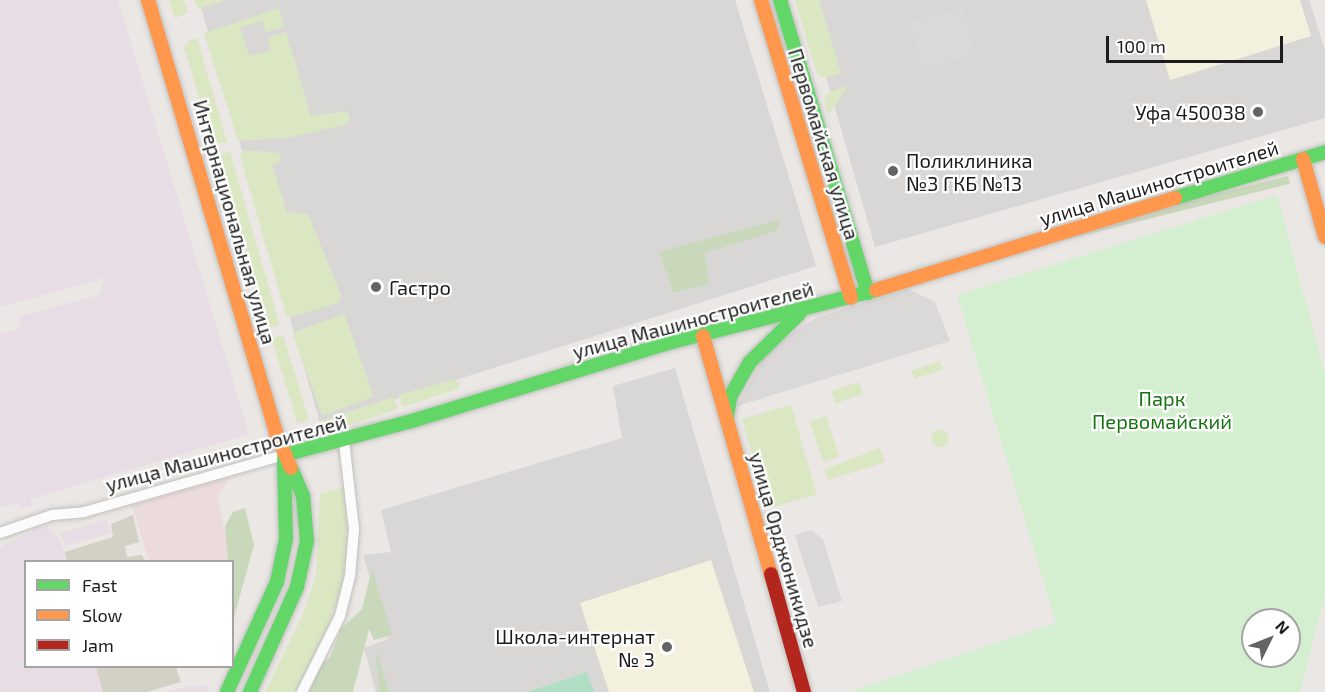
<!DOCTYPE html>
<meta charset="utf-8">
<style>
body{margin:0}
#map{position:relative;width:1325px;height:692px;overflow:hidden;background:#eae7e4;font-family:"Exo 2",sans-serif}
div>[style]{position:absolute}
.residential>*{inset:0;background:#d9d7d6}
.commercial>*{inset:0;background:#ecdbdb}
.industrial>*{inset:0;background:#e8dde5;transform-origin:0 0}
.education>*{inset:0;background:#f4f0de}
.construction>*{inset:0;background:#d3d0c6}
.grass>*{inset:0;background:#dbe6c3;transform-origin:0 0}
.round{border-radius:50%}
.forest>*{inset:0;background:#c9d8ba;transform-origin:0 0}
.park>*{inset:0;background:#d4efd0}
.pitch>*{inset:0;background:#b1dfc5}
.parking>*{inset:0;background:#dad9d8;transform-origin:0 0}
.roads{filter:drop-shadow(0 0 2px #c1c0bf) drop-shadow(0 0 2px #c1c0bf)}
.street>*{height:10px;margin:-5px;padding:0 5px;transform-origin:5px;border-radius:5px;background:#fcfbfb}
.fast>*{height:14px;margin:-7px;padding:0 7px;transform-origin:7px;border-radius:7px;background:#63d668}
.slow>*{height:14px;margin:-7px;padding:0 7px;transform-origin:7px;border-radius:7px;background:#ff974d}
.jam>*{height:14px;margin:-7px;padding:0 7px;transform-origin:7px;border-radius:7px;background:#b3261e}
.dots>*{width:16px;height:16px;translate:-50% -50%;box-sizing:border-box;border:3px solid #fff;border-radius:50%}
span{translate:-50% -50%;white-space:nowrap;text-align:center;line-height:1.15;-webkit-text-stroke:4.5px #fff;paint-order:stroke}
.poi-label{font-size:20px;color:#1c1c1c}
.right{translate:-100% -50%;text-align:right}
.left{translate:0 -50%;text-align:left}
.street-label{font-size:20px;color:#1c1c1c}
.park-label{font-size:20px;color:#15740f}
.legend{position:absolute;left:24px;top:560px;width:210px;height:108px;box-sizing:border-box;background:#fff;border:2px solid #a4a4a4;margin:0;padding:8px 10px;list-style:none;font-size:18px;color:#1c1c1c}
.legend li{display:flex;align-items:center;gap:12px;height:30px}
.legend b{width:30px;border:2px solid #a4a4a4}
.north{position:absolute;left:1241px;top:608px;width:60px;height:60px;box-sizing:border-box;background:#fff;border:2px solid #a4a4a4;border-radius:50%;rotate:47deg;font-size:16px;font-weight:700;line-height:24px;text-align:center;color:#1c1c1c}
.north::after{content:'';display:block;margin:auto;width:21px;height:27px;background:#646362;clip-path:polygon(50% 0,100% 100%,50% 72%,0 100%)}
.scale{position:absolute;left:1106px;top:36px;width:177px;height:27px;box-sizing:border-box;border:3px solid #1c1c1c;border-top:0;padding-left:8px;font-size:18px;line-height:21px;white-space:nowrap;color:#1c1c1c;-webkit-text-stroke:4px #fff;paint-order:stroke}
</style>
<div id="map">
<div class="residential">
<i style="clip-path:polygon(199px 0,735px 0,816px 266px,320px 423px)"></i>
<i style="clip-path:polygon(804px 0,1309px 0,1325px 50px,1325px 118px,875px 247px)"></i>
<i style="clip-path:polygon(675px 368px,770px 692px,376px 692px,364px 648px,388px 639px,363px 555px,391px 552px,381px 510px,622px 438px,613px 386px)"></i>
</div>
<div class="commercial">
<i style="clip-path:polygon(230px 477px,218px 497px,224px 530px,231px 541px,229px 561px,149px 561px,132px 505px)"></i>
</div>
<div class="industrial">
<i style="clip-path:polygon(0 0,118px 0,249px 434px,31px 499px,32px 506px,20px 509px,18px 503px,0 508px,0 334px,21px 328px,18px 317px,99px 295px,105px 278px,0 307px)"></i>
<i style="left:107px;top:519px;width:14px;height:48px;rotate:73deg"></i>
<i style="clip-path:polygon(46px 525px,60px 540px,67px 561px,26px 562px,26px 666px,97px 667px,104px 692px,0 692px,0 547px)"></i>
<i style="clip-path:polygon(210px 685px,208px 692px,165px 692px,186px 687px)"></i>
</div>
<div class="education">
<i style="clip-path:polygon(1146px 0,1300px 0,1311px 36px,1170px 80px)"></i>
<i style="clip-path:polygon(711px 560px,754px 692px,609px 692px,580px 603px)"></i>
</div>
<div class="construction">
<i style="clip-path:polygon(133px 515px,139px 542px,125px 546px,127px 557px,142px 555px,145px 561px,67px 561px,65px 552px,113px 537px,111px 524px)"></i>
<i style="clip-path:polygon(96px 667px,176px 667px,181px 682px,147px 692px,103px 692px)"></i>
</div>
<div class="grass">
<i style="clip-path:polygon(169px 0,184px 0,188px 13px,175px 18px)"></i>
<i style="clip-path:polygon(195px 0,226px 0,198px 9px)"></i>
<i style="clip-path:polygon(795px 0,819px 0,841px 73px,825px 78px,817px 74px)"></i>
<i style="clip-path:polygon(279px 8px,284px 27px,266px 32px,262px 21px,240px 27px,249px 56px,271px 50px,268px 37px,286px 32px,311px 116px,347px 111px,350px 119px,345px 125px,287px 138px,238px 141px,204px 33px)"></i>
<i style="clip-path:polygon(197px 38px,227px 142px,215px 143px,212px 139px,184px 48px,189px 41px)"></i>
<i style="clip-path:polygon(848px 86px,828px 115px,824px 100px,827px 93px)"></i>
<i style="clip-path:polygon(243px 150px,281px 153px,280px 162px,272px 165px,287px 212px,308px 214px,341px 295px,338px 303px,287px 318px,240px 156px)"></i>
<i style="left:230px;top:152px;width:180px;height:11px;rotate:74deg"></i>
<i style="left:344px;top:314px;width:88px;height:55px;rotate:70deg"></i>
<i style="left:283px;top:335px;width:89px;height:12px;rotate:73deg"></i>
<i style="left:940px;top:361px;width:9px;height:30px;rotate:72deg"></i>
<i style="clip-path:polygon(455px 379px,460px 383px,458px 389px,402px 407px,399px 395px)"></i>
<i style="left:859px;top:382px;width:13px;height:29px;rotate:72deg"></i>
<i style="left:394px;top:397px;width:13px;height:79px;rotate:72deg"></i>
<i style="left:791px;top:405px;width:93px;height:51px;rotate:74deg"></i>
<i style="left:826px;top:416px;width:43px;height:17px;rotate:72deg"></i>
<i class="round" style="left:931px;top:429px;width:18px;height:18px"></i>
<i style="clip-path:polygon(880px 448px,885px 462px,828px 480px,825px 469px)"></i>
<i style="clip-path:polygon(345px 487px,349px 551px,343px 586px,327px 630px,297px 692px,265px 692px,305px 610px,316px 574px,320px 494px)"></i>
</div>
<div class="forest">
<i style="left:1288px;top:176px;width:8px;height:324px;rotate:76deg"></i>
<i style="clip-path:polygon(781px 219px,776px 231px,705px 253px,709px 284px,673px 292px,659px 252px)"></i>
<i style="clip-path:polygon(245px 508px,254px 545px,233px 621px,232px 562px,228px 561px,225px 526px,233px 512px)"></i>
<i style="clip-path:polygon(372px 568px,392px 635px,374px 640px,369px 629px,353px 692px,310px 692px,311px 682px,321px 664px,330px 658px,341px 629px,362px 609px)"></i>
<i style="clip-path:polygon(375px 647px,389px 692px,379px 692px)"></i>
</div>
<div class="park">
<i style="clip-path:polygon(evenodd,1277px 195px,1325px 374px,1325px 596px,1300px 692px,849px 692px,1056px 623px,957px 295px,1277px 195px,1253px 620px,1289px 620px,1289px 656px,1253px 656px,1253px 620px)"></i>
</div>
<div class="pitch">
<i style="clip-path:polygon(587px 672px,594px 692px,527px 692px)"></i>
</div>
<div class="parking">
<i style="left:963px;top:8px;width:48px;height:55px;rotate:75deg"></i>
<i style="clip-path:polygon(908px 289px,935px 302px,950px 341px,737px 406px,769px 347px,818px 317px)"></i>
<i style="clip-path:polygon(811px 530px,823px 539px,842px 601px,818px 607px,795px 535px)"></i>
</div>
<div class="roads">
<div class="street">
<i style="left:0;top:533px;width:55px;rotate:-19.1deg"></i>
<i style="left:52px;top:515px;width:32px;rotate:-5deg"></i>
<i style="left:84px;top:512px;width:208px;rotate:-15.9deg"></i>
<i style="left:302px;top:692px;width:85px;rotate:-63.4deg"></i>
<i style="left:340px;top:616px;width:41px;rotate:-76deg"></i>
<i style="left:350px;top:576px;width:47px;rotate:-85.1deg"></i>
<i style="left:354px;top:529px;width:89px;rotate:-96.5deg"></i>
</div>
<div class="fast">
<i style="left:780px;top:0;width:306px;rotate:73.3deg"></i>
<i style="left:1175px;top:198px;width:157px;rotate:-17deg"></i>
<i style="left:727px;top:417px;width:20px;rotate:-81deg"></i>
<i style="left:730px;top:397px;width:40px;rotate:-60.3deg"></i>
<i style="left:750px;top:362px;width:69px;rotate:-44.4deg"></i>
<i style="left:284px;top:455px;width:132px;rotate:-14.9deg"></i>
<i style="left:412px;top:421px;width:272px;rotate:-16.9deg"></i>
<i style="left:672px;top:342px;width:211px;rotate:-14.3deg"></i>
<i style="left:227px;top:692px;width:121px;rotate:-65.6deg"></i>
<i style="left:277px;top:582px;width:44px;rotate:-78.2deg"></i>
<i style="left:286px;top:539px;width:78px;rotate:-91.5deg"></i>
<i style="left:250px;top:692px;width:115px;rotate:-65.9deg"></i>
<i style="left:297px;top:587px;width:47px;rotate:-77.7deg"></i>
<i style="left:307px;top:541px;width:45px;rotate:-95.1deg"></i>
<i style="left:303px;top:496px;width:30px;rotate:-113deg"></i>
</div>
<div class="slow">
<i style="left:148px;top:0;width:452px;rotate:73.5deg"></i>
<i style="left:276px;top:433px;width:38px;rotate:67deg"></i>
<i style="left:761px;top:0;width:311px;rotate:73.2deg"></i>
<i style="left:1303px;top:159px;width:81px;rotate:74.2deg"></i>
<i style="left:876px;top:290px;width:313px;rotate:-17.1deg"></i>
<i style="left:703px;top:336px;width:248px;rotate:74.1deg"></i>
</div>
<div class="jam">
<i style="left:771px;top:574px;width:123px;rotate:74.4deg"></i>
</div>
</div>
<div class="dots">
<i style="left:1258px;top:112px;background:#646362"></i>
<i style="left:893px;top:171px;background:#646362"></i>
<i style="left:376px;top:287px;background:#646362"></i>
<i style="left:667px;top:647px;background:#646362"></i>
</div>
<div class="poi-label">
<span class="right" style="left:1246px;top:112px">Уфа 450038</span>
<span class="left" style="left:906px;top:172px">Поликлиника<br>№3 ГКБ №13</span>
<span class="left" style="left:389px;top:287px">Гастро</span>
<span class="right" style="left:655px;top:648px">Школа-интернат<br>№ 3</span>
</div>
<div class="street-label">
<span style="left:824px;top:144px;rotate:73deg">Первомайская улица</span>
<span style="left:1159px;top:183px;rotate:-17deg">улица Машиностроителей</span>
<span style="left:235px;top:222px;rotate:74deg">Интернациональная улица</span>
<span style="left:693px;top:320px;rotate:-15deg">улица Машиностроителей</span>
<span style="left:226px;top:453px;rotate:-15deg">улица Машиностроителей</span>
<span style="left:784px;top:550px;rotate:74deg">улица Орджоникидзе</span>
</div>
<div class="park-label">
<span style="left:1162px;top:410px">Парк<br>Первомайский</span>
</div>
<ul class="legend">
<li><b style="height:8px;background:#63d668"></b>Fast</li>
<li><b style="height:8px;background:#ff974d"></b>Slow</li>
<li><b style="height:8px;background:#b3261e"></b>Jam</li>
</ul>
<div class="north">N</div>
<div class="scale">100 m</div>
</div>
